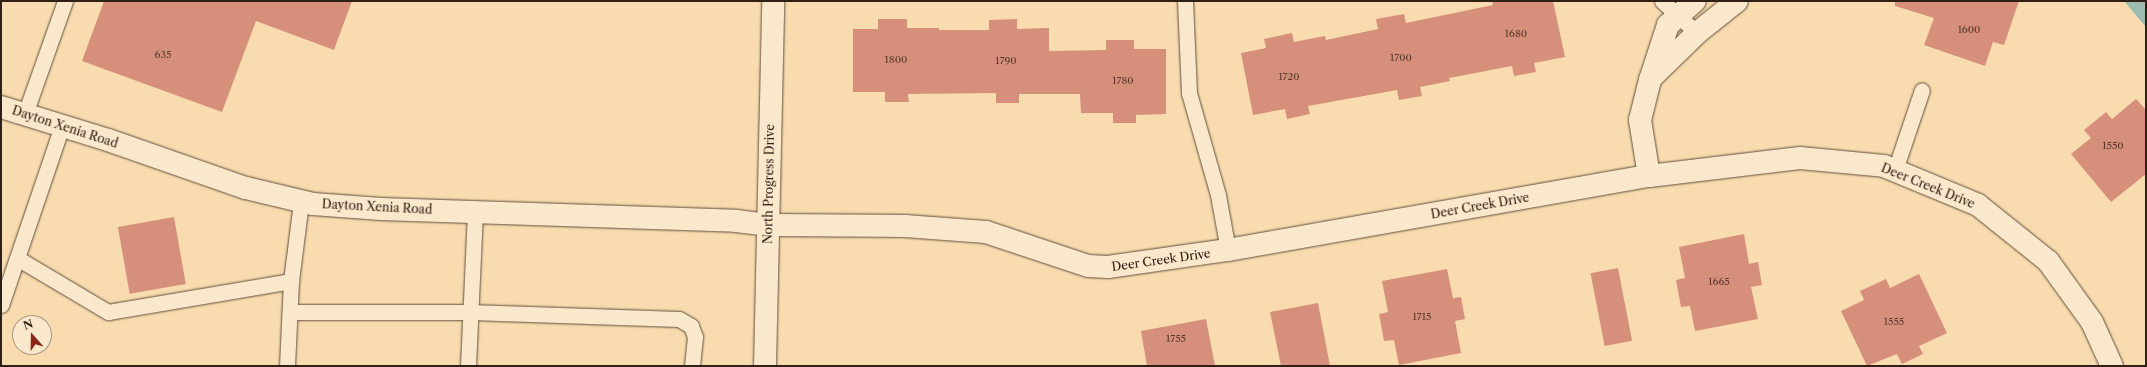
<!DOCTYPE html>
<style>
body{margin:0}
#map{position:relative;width:2147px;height:367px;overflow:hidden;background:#f8dcb0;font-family:"Libre Caslon Text",serif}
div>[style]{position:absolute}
.water>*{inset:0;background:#9dbbae}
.building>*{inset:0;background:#d68f7b;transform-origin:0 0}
.roads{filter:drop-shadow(0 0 1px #614f3c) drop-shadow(0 0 1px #614f3c)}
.lane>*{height:15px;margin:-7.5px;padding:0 7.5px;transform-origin:7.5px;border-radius:7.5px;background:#fae8cc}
.street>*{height:22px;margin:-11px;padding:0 11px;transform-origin:11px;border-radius:11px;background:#fae8cc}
.secondary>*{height:22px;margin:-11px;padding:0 11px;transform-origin:11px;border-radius:11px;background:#fae8cc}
span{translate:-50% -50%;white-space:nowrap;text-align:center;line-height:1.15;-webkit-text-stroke:4px #fae8cc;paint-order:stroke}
.number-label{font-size:10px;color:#593c2e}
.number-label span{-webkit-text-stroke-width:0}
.street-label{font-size:12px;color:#2f2015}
.frame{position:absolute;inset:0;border:2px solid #2f2015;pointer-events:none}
.north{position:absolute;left:12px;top:315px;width:40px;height:40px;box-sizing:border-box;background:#fae8cc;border:1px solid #a99883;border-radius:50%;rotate:340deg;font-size:11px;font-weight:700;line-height:16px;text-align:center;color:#2f2015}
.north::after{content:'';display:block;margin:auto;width:14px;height:18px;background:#8f2418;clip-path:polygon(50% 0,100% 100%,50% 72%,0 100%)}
</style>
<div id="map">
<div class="water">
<i style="clip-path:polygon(2124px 1px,2146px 1px,2146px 27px)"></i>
</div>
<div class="building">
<i style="clip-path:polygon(104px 1px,352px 1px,334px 50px,256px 21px,222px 112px,82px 61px)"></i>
<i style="clip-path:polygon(1492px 1px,1553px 1px,1565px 57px,1534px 63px,1536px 72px,1514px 76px,1512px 66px,1449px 78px,1450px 81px,1420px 87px,1422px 96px,1399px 100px,1397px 90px,1308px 106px,1310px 114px,1287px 119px,1285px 109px,1253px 115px,1241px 53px,1266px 48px,1264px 39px,1292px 33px,1294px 42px,1325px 36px,1326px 40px,1378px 29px,1376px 19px,1404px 14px,1406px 23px,1493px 5px)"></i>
<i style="clip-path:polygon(1895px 1px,2019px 1px,2004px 45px,1993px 42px,1985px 66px,1924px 45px,1934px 18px,1895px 6px)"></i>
<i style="clip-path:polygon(878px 19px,907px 19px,907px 28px,939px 28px,939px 30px,989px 30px,989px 20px,1017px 19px,1017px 29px,1049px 28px,1049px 51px,1106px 50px,1106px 40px,1134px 40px,1134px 49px,1166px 49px,1166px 114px,1136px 115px,1136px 123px,1113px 123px,1113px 113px,1081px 113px,1080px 94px,1019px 94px,1019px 103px,996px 103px,996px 93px,908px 94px,909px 102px,885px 102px,885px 92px,853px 92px,853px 29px,878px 29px)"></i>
<i style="clip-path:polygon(2136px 99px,2146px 110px,2146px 174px,2111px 202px,2071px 154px,2091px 138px,2084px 130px,2106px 112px,2112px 119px)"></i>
<i style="left:174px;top:217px;width:68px;height:57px;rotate:80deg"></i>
<i style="clip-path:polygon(1744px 234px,1749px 264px,1758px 262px,1762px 285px,1751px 287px,1758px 319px,1695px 331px,1690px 306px,1681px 307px,1676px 280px,1685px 278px,1679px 247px)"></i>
<i style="left:1618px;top:268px;width:74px;height:28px;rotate:79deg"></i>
<i style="clip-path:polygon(1447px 269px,1453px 298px,1461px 297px,1465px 319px,1455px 321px,1461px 353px,1399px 365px,1394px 340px,1384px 341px,1379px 314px,1388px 312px,1382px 281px)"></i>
<i style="clip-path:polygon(1919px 274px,1947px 333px,1919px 346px,1923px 354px,1902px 364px,1897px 354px,1867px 366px,1841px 311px,1864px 300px,1860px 291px,1886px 279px,1890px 288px)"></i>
<i style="clip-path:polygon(1318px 303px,1330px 366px,1281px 366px,1270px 312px)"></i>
<i style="clip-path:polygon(1206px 319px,1215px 366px,1147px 366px,1141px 331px)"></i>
</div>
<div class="roads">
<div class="lane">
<i style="left:1185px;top:1px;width:92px;rotate:87.5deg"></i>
<i style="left:1189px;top:93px;width:106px;rotate:74.1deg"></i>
<i style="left:1218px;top:195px;width:56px;rotate:79.7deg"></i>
<i style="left:1662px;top:1px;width:47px;rotate:42.4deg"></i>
<i style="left:25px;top:114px;width:120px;rotate:-70.5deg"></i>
<i style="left:1895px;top:170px;width:84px;rotate:-71.4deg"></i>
<i style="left:17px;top:258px;width:106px;rotate:30.7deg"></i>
<i style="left:108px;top:312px;width:186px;rotate:-9.6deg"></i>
<i style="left:291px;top:281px;width:80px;rotate:-82.8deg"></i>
<i style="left:1px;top:305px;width:189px;rotate:-71.2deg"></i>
<i style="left:290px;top:312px;width:180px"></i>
<i style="left:470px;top:312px;width:209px;rotate:1.9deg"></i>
<i style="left:679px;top:319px;width:14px;rotate:30deg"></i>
<i style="left:691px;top:326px;width:12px;rotate:70deg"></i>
<i style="left:695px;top:337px;width:29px;rotate:96deg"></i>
<i style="left:287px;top:366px;width:85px;rotate:-87.3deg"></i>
<i style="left:468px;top:366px;width:154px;rotate:-87.4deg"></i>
</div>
<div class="street">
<i style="left:1653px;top:76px;width:62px;rotate:-44.3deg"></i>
<i style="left:1697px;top:33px;width:51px;rotate:-38.7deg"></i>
<i style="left:1px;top:107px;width:112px;rotate:17.1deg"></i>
<i style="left:108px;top:140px;width:146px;rotate:19.2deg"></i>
<i style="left:246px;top:188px;width:69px;rotate:13.4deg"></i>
<i style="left:313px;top:204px;width:68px;rotate:4.2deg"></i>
<i style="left:381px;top:209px;width:355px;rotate:1.9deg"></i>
<i style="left:736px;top:221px;width:32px;rotate:7deg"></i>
<i style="left:768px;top:225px;width:137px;rotate:0.4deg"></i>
<i style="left:905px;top:226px;width:81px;rotate:4.2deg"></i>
<i style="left:986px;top:232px;width:108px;rotate:18.4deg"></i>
<i style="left:1088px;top:266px;width:20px;rotate:3deg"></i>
<i style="left:1108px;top:267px;width:121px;rotate:-8.1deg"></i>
<i style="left:1228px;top:250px;width:427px;rotate:-10deg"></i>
<i style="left:1649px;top:176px;width:152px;rotate:-6.8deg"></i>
<i style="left:1800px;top:158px;width:84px;rotate:5.4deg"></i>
<i style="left:1884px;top:166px;width:102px;rotate:22.5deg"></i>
<i style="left:1978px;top:205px;width:90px;rotate:38.7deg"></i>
<i style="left:2048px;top:261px;width:75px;rotate:54.2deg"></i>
<i style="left:2092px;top:322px;width:48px;rotate:65.6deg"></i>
<i style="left:1649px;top:176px;width:57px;rotate:-99.1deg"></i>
<i style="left:1640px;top:120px;width:41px;rotate:-76deg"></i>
<i style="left:1650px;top:80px;width:58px;rotate:-71.9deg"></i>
<i style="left:1668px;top:25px;width:36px;rotate:-42deg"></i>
</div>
<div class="secondary">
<i style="left:765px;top:366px;width:365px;rotate:-88.7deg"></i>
</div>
</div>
<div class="number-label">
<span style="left:1969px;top:30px">1600</span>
<span style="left:1516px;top:34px">1680</span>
<span style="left:163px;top:55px">635</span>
<span style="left:1401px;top:58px">1700</span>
<span style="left:896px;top:60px">1800</span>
<span style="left:1006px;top:61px">1790</span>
<span style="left:1289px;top:77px">1720</span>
<span style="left:1123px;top:81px">1780</span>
<span style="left:2113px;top:146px">1550</span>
<span style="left:1719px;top:282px">1665</span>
<span style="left:1422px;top:317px">1715</span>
<span style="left:1894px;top:322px">1555</span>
<span style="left:1176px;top:339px">1755</span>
</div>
<div class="street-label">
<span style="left:65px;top:127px;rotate:18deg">Dayton Xenia Road</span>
<span style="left:769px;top:184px;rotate:-89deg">North Progress Drive</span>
<span style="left:1928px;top:186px;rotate:22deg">Deer Creek Drive</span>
<span style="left:1480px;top:206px;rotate:-10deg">Deer Creek Drive</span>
<span style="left:377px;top:207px;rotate:3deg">Dayton Xenia Road</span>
<span style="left:1161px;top:260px;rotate:-8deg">Deer Creek Drive</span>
</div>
<div class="frame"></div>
<div class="north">N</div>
</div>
